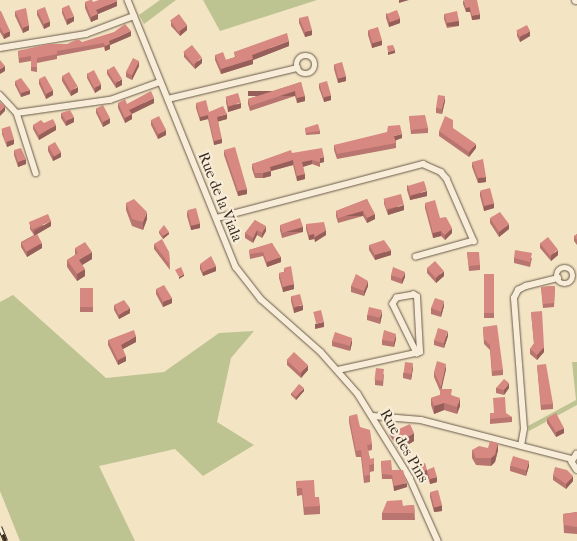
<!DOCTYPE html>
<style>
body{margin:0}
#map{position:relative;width:577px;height:541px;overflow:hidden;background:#f3e4c4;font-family:"IM FELL French Canon",serif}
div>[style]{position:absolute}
.green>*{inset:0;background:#bec392}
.roads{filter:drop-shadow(0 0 1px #685a49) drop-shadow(0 0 1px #685a49)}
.street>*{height:5.5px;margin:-2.75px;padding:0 2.75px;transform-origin:2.75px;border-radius:2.75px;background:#f7edd9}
.street>.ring{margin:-2.75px;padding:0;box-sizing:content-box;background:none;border:5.5px solid #f7edd9;border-radius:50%}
.secondary>*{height:8px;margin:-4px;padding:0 4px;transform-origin:4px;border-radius:4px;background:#f7edd9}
.rail>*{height:4.5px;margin-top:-2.25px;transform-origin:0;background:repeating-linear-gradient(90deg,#f7edd9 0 8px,#392c20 0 16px);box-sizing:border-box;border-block:1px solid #392c20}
.wall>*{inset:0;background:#b9756f;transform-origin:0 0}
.shaded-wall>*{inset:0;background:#965f5a;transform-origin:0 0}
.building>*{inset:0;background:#d78881;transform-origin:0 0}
span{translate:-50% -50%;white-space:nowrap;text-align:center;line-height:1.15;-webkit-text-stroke:4.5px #f7edd9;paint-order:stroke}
.street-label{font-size:15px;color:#392c20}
</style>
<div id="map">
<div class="green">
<i style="clip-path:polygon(160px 0,176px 0,144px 24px,139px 15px)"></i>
<i style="clip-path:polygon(203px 0,317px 0,220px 31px)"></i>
<i style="clip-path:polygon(13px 295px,106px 378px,164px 372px,219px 333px,254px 331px,231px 358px,217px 422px,254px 445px,203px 476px,175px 449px,99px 466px,135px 541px,20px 541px,0 491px,0 302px)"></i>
<i style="clip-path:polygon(572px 362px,577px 362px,577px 405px,529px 431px,528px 426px,576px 400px)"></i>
</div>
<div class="roads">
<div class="street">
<i style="left:128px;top:0;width:288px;rotate:68deg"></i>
<i style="left:236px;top:267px;width:41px;rotate:52deg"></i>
<i style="left:261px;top:299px;width:80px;rotate:41.5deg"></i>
<i style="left:321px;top:352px;width:56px;rotate:48.6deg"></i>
<i style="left:358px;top:394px;width:99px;rotate:58.2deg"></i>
<i style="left:410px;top:478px;width:69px;rotate:66deg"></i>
<i style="left:0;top:48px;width:87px;rotate:-9.2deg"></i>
<i style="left:86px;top:34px;width:51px;rotate:-20.6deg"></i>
<i class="ring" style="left:297px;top:56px;width:12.5px;height:12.5px"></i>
<i style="left:0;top:95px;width:25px;rotate:47deg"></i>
<i style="left:17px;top:113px;width:94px;rotate:-8deg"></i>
<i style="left:110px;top:100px;width:53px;rotate:-19.8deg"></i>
<i style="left:168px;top:99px;width:133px;rotate:-13.5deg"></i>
<i style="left:17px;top:113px;width:63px;rotate:72.4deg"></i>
<i style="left:217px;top:218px;width:213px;rotate:-14.7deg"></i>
<i style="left:423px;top:164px;width:20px;rotate:24deg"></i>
<i style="left:441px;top:172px;width:9px;rotate:49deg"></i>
<i style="left:447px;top:179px;width:68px;rotate:66.5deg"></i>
<i style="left:474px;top:241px;width:60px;rotate:164.6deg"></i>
<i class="ring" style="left:557px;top:268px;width:10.5px;height:10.5px"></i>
<i style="left:338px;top:370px;width:84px;rotate:-12.4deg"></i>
<i style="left:420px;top:352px;width:55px;rotate:-93.1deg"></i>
<i style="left:417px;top:297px;width:4px;rotate:-146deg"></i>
<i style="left:414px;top:295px;width:17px;rotate:170deg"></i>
<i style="left:397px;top:298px;width:7px;rotate:124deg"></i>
<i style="left:393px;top:304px;width:55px;rotate:63.9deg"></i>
<i style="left:373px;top:416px;width:48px;rotate:4.8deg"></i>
<i style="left:421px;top:420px;width:156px;rotate:14.5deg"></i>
<i style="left:521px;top:446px;width:17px;rotate:-80deg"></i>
<i style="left:524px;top:429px;width:131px;rotate:-94.4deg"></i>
<i style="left:514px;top:298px;width:9px;rotate:-63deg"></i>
<i style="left:518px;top:290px;width:9px;rotate:-27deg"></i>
<i style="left:526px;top:286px;width:33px;rotate:-14deg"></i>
<i style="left:577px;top:454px;width:9px;rotate:122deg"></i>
<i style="left:572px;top:462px;width:9px;rotate:58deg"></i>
</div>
<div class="secondary">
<i style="left:576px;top:0;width:1px"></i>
</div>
</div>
<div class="rail">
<i style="left:0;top:527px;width:15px;rotate:67deg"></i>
</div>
<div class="wall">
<i style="clip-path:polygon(463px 0,480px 19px,472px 20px,470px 12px,466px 12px,463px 4px)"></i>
<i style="clip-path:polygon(85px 2px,93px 2px,117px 6px,98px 14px,98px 19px,91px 22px,85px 8px)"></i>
<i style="clip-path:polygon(62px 8px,74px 21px,67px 25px,62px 13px)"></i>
<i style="clip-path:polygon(37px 10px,50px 26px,44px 29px,37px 15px)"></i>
<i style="clip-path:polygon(0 11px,10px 36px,4px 39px,0 32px)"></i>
<i style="clip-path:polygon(15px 11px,29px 30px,23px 33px,15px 16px)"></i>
<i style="clip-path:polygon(386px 13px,400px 23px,389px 27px,386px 18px)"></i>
<i style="clip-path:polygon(444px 14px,459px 26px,447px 28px,444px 19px)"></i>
<i style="clip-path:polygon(299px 18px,312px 35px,305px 37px,299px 23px)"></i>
<i style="clip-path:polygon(171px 21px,187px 30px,180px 36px,171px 26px)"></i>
<i style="clip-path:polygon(368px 30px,382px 45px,372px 48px,368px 35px)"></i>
<i style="clip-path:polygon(517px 31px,530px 36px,520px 42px,517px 36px)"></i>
<i style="clip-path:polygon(131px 36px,110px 45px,110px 49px,105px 51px,104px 47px,57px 56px,57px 59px,37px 63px,37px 72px,31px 71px,31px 61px,19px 63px,18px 51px)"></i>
<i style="clip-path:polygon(289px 46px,253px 60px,253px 64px,221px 74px,215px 60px,215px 55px,226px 60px,235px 57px,234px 52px)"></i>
<i style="clip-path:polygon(184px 52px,202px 63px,195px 69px,184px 57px)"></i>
<i style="clip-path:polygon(334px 64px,346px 81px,338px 83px,334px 69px)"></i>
<i style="clip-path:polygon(139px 66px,132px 80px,126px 77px,126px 72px)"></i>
<i style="clip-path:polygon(107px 69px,122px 85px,116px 88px,107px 74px)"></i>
<i style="clip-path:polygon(87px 73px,101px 89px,95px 93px,87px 78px)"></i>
<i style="clip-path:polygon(62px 76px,78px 92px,71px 96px,62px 81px)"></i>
<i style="clip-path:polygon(39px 79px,53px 95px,46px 99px,39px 84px)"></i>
<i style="clip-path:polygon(15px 81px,30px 94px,21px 97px,15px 85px)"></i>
<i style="clip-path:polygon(301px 82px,305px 101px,297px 103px,295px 96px,250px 111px,248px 104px,248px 99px)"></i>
<i style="clip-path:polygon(319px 83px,331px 100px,324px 102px,319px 88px)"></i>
<i style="clip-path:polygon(226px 97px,241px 108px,228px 112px,226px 102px)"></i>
<i style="clip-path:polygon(445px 101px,442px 114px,436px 113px,436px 108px)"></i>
<i style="clip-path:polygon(118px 103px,127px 104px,154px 103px,132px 114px,132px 119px,125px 123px,118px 108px)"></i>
<i style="clip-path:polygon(196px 103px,209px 112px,227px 119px,218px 121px,222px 143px,214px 145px,208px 119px,200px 121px,196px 108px)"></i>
<i style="clip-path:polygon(96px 108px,110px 123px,103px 127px,96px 113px)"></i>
<i style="clip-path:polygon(61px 113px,74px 122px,66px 126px,61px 118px)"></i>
<i style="clip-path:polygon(409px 116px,428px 128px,428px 133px,411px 134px)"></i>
<i style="clip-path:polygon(151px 120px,166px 135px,158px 139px,151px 125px)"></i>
<i style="clip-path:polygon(44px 123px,56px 130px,39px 140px,33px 129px,33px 125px)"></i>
<i style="clip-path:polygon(305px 128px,320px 131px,320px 134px,306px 135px)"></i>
<i style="clip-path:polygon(2px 129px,14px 144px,7px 147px,2px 134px)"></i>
<i style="clip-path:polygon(439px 131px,476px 148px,469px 157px,439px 136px)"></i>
<i style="clip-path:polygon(402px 138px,396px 140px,396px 148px,337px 159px,334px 150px,334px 145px)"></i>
<i style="clip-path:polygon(48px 146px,61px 157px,53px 161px,48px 151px)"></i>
<i style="clip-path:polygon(14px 150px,26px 164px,18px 167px,14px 155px)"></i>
<i style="clip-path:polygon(224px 150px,247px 194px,238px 196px,224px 155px)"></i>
<i style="clip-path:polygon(292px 153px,324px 162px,320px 163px,320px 167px,312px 164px,303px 167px,305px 179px,297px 181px,293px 165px,271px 171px,271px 176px,263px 178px,255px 178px,252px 169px,252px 164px)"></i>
<i style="clip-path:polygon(472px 162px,486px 182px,478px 183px,472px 167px)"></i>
<i style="clip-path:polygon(407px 185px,427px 196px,410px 200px,407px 190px)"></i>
<i style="clip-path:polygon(480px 191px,494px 208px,484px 211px,480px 196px)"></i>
<i style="clip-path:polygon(367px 199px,375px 219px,367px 223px,363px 216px,338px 223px,336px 216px,336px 211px)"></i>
<i style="clip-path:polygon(384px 199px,404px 210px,388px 215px,384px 204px)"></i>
<i style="clip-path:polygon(126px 203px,147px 219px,143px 230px,132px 226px,126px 210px)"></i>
<i style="clip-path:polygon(425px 203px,452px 233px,445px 240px,441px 236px,433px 238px,425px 208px)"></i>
<i style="clip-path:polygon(187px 211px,200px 228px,191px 230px,187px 216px)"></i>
<i style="clip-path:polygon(490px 218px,509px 229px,499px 237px,490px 223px)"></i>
<i style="clip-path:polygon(255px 220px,266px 231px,262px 238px,257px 235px,253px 243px,245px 238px,245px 233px)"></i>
<i style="clip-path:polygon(30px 224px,51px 226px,37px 234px,42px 248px,27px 257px,21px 247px,21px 242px,34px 235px,30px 229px)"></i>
<i style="clip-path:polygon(306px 224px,326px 235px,315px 242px,314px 239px,309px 240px,306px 229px)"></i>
<i style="clip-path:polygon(280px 225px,303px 232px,282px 238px,280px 230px)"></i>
<i style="clip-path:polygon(159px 231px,169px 234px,163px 239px,159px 233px)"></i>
<i style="clip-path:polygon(577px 234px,577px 245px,574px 241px,574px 236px)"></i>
<i style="clip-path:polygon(272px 243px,281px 262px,267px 267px,263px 256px,250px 259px,249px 250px)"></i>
<i style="clip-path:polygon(540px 243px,558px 255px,551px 261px,540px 248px)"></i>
<i style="clip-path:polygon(154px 244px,169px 252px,170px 270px,154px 249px)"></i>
<i style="clip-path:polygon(369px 245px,391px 255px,375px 260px,369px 250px)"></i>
<i style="clip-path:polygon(75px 248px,92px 259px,82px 265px,85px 276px,77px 281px,67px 267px,67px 260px,75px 255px)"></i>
<i style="clip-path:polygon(467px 252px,480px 265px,480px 270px,469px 271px)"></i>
<i style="clip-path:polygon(514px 258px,532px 258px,530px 267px,514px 263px)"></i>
<i style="clip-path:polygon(200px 264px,216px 271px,203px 276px,200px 269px)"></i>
<i style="clip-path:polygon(284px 268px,294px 289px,283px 292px,279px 278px,279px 273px,284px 272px)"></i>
<i style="clip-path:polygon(427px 268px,444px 276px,436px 283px,427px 273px)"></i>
<i style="left:484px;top:274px;width:10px;height:44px"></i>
<i style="clip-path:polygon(391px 275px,405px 277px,402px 284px,391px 280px)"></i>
<i style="clip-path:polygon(351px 286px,368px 286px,364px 296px,351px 292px)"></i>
<i style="clip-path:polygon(555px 286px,554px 307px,543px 308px,541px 287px)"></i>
<i style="left:80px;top:288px;width:13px;height:24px"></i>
<i style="clip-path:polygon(156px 289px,172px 303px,163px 307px,156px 294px)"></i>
<i style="clip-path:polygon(291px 296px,303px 310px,294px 313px,291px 301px)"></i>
<i style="clip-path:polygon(114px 305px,130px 313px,119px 319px,114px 310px)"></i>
<i style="clip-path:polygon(444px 306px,441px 317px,431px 314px,431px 308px)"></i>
<i style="clip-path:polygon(531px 312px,544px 352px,537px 360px,530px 354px,530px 349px,534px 344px)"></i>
<i style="clip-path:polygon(367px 315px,382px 315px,380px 324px,367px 320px)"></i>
<i style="clip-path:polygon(483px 327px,503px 370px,503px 375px,492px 376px,490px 350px,484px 344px)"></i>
<i style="clip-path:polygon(448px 336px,444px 348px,434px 345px,434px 340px)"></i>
<i style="clip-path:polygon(396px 339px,394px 347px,382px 345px,382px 340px)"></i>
<i style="clip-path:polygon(108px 340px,136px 342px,123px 349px,126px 361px,118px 365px,108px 345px)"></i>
<i style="clip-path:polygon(332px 341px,352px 343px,350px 351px,332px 346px)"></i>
<i style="clip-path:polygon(287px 360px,308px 370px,301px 378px,287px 365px)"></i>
<i style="clip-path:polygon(537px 365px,553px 404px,553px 409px,541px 410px)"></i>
<i style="clip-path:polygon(413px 368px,411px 380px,403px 378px,403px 373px)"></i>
<i style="clip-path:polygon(446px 369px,441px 389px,451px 395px,460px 406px,457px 414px,444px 410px,434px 414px,431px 405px,431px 398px,440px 395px,440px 391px,434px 377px,434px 372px)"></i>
<i style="clip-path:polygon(384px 374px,383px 386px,375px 385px,375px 380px)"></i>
<i style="clip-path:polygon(496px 388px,509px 388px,504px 395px,496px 393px)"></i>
<i style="clip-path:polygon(304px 391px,296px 400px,291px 395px,291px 393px)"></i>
<i style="clip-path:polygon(490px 413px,512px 417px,512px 422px,490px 424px)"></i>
<i style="clip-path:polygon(349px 416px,360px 427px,372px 444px,372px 450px,368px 451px,370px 459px,374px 464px,374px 471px,370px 472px,370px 482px,364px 483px,361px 457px,356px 457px,349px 422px)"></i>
<i style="clip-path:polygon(547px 418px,564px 433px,556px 437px,547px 423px)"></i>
<i style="clip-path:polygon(389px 426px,399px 429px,414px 441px,399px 450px,389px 434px)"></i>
<i style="clip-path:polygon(472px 450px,498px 450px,495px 462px,491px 466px,476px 465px,472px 458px)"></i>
<i style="clip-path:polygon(381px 461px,392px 470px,407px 487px,394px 491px,392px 479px,382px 479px)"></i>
<i style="clip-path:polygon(510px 466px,529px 466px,526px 476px,510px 471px)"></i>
<i style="clip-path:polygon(413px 467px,427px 470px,437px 482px,430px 484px,427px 475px,417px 478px,413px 472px)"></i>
<i style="clip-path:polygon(553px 475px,573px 481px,566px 489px,553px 480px)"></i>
<i style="clip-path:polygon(296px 481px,315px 497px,320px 506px,320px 514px,304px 515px,302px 495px,297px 496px)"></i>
<i style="clip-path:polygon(430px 492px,442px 511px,434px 512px,430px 497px)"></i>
<i style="clip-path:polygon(414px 505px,415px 520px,382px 520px,382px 513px,403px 506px)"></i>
<i style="clip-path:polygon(577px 512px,577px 534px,564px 533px,563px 514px)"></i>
</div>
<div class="shaded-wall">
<i style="clip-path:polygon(399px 0,409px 0,399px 3px)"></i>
<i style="clip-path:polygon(117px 1px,117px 6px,98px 14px,98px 19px,91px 22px,91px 17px,96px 10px)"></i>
<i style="clip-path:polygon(470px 7px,470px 12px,466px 12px,466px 8px)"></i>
<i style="clip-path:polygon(480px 14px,480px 19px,472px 20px,472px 16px)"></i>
<i style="clip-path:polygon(74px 16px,74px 21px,67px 25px,67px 20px)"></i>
<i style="clip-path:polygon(400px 18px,400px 23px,389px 27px,389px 22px)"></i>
<i style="clip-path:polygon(50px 21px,50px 26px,44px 29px,44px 24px)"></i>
<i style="left:459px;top:21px;width:5px;height:12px;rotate:90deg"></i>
<i style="clip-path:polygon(29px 25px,29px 30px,23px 33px,23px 28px)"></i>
<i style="clip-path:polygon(187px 25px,187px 30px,180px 36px,180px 31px)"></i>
<i style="clip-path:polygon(312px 30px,312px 35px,305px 37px,305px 32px)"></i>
<i style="clip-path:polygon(10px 31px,10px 36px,4px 39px,4px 34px)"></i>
<i style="clip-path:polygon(131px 31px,131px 36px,110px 45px,110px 49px,105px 51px,105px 46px,109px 41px)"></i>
<i style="clip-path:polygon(530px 31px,530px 36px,520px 42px,520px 37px)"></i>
<i style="clip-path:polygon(382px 40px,382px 45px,372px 48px,372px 43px)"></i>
<i style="clip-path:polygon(289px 41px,289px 46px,253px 60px,253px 64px,221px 74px,221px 69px,252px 55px)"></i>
<i style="clip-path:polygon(395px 50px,395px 53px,388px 55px,388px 52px)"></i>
<i style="clip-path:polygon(202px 58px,202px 63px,195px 69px,195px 64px)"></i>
<i style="clip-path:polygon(139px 61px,139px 66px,132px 80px,132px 74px)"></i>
<i style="clip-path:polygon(5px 66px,5px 71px,0 74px,0 69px)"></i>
<i style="clip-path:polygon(346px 76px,346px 81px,338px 83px,338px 78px)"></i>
<i style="clip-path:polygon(122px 79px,122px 85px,116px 88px,116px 83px)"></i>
<i style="clip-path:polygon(101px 84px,101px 89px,95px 93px,95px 88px)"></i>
<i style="clip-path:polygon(78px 87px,78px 92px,71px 96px,71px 91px)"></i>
<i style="clip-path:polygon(30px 90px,30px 94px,21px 97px,21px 93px)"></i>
<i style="clip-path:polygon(53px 90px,53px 95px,46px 99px,46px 94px)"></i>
<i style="left:295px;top:91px;width:5px;height:47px;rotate:90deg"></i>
<i style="clip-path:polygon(331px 95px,331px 100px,324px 102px,324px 97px)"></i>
<i style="clip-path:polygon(305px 96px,305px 101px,297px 103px,297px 98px)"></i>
<i style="clip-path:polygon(445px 96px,445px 101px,442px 114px,442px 109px)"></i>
<i style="clip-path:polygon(154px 98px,154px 103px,129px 115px,129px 110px)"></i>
<i style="clip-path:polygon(241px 103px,241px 108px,228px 112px,228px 107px)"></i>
<i style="clip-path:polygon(5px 106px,5px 111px,0 116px,0 111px)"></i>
<i style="clip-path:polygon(132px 114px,132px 119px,125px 123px,125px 118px)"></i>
<i style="clip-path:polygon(227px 114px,227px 119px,217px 122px,217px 117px)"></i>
<i style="clip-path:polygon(208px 115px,208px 119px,200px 121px,200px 117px)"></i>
<i style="clip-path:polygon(74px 117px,74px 122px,66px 126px,66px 121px)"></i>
<i style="clip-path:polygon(110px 118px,110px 123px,103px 127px,103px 122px)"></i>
<i style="clip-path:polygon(56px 125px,56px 130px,39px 140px,39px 135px)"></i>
<i style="clip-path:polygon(166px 130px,166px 135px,158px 139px,158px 134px)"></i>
<i style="clip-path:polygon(402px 134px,402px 138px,394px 141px,394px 136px)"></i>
<i style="clip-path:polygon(14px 139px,14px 144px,7px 147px,7px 142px)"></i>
<i style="clip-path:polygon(222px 139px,222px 143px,214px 145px,214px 141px)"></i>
<i style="clip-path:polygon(476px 144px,476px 148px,469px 157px,469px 152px)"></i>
<i style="clip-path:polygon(61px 152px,61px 157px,53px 161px,53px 156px)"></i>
<i style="clip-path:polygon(324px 157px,324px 162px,320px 163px,320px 158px)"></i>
<i style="clip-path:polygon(26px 159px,26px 164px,18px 167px,18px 162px)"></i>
<i style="clip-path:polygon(293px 160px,293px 165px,271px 171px,271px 176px,263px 178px,263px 173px,270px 167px)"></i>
<i style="clip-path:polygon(312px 160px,312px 164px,302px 167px,302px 162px)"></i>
<i style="clip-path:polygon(305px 174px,305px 179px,297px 181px,297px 176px)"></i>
<i style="clip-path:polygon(486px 177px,486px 182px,478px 183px,478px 178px)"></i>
<i style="clip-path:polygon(247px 189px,247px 194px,238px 196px,238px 191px)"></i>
<i style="clip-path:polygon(427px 191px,427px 196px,410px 200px,410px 196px)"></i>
<i style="clip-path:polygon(494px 203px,494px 208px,484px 211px,484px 206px)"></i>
<i style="clip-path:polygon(404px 205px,404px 210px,388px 215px,388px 210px)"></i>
<i style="left:363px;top:211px;width:5px;height:26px;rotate:90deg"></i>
<i style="clip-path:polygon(147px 212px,147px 219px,143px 230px,143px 222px)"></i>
<i style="clip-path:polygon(375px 214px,375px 219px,367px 223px,367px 218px)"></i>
<i style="clip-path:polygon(51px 221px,51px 226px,34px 236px,34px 231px)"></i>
<i style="clip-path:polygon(200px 223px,200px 228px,191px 230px,191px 225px)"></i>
<i style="clip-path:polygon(509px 224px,509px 229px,499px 237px,499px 232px)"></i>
<i style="clip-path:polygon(266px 226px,266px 231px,262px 238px,262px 233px)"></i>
<i style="left:303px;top:227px;width:5px;height:22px;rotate:90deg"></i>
<i style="clip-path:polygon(452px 228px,452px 233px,445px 240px,445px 235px)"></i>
<i style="clip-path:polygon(257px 230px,257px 235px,253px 243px,253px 238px)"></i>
<i style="clip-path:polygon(326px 230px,326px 235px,315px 242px,315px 237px)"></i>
<i style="clip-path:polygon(441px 231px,441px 236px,433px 238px,433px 233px)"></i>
<i style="clip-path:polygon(169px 232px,169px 234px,163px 239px,163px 236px)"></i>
<i style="clip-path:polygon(314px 234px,314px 239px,309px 240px,309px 235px)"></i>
<i style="clip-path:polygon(42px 243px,42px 248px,27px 257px,27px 252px)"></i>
<i style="clip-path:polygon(391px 250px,391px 255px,375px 260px,375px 255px)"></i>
<i style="clip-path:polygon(558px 250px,558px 255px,551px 261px,551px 256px)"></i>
<i style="clip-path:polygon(92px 252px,92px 259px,79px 267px,79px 260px)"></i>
<i style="clip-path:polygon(281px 257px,281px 262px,267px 267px,267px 262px)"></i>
<i style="clip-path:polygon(216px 266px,216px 271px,203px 276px,203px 272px)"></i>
<i style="clip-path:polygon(85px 269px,85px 276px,77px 281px,77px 274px)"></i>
<i style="clip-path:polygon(444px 271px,444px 276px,436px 283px,436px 278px)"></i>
<i style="clip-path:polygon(405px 272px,405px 277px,402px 284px,402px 279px)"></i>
<i style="clip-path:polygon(184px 274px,184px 276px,179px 279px,179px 277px)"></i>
<i style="clip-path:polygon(368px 281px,368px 286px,364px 296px,364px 291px)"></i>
<i style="clip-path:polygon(294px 284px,294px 289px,283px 292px,283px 287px)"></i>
<i style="clip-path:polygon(172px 298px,172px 303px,163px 307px,163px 302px)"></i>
<i style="clip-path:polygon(444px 301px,444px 306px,441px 317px,441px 312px)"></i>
<i style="clip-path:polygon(303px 305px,303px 310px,294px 313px,294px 308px)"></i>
<i style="clip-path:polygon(130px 308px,130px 313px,119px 319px,119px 315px)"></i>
<i style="clip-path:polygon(382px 310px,382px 315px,380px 324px,380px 319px)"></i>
<i style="clip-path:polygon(324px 322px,324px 327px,315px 329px,315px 324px)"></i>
<i style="clip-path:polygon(448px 331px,448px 336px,444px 348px,444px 343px)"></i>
<i style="clip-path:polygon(396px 334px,396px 339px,394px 347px,394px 342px)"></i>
<i style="clip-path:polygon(136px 336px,136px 342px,121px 350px,121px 345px)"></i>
<i style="clip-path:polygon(352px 338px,352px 343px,350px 351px,350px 346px)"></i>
<i style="clip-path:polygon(544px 347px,544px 352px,537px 360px,537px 355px)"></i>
<i style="clip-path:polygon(126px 356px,126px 361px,118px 365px,118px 360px)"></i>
<i style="clip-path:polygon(413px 363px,413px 368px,411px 380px,411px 375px)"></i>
<i style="clip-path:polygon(446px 364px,446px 369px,441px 392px,441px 387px)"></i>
<i style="clip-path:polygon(308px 365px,308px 370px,301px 378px,301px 373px)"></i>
<i style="clip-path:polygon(509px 383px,509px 388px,504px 395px,504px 390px)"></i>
<i style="clip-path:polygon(304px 388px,304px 391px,296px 400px,296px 397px)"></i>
<i style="clip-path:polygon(460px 398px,460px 406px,457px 414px,457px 407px)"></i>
<i style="clip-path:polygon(444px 403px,444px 410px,434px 414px,434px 406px)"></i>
<i style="clip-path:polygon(564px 428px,564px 433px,556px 437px,556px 432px)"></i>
<i style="clip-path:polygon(414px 433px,414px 441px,399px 450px,399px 442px)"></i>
<i style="clip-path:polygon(498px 443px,498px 450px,495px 462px,491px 466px,491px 458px)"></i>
<i style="clip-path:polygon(529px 461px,529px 466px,526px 476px,526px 471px)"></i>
<i style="clip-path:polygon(427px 470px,427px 475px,417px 478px,417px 473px)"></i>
<i style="clip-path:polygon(573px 476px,573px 481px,566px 489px,566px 484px)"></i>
<i style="clip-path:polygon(437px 477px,437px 482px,430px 484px,430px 479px)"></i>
<i style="clip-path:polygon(407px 483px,407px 487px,394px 491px,394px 486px)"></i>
<i style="clip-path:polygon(442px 505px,442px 511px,434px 512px,434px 507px)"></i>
</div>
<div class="building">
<i style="clip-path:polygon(90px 0,92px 0,93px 2px,99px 0,117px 0,117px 1px,96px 10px,98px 14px,91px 17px,85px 2px)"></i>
<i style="clip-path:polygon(464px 0,477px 0,480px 14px,472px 16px,470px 7px,466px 8px)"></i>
<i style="left:69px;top:5px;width:12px;height:8px;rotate:66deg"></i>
<i style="clip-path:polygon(45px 7px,50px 21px,44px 24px,37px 10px)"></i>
<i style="clip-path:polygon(26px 8px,29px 25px,23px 28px,15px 11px)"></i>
<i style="left:397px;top:10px;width:9px;height:11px;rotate:69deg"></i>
<i style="clip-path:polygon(0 11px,1px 11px,10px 31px,4px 34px,0 27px)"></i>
<i style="clip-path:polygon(457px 11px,459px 21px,447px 23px,444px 14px)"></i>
<i style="left:179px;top:14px;width:14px;height:11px;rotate:54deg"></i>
<i style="clip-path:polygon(308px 16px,312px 30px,305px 32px,299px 18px)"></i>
<i style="clip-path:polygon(125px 24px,131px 31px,109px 41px,110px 44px,105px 46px,104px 43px,57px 51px,57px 54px,37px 58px,37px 67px,31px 67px,31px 56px,19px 58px,18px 51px,48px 44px,67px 44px,78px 39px,82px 42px,114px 32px)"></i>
<i style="left:527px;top:25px;width:7px;height:12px;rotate:63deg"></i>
<i style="left:378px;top:27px;width:14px;height:10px;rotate:73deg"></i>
<i style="clip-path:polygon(287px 33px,289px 41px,252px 55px,253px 59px,221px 69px,215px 55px,223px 52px,226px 60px,236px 57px,234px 52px)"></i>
<i style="left:192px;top:45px;width:16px;height:11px;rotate:52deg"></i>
<i style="clip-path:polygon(393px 45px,395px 50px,388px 52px,387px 46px)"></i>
<i style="left:133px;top:58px;width:7px;height:16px;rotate:27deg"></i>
<i style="clip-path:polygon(0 60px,5px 66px,0 69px)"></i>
<i style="left:342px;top:62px;width:15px;height:8px;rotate:74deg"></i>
<i style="left:114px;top:66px;width:15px;height:8px;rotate:58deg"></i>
<i style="left:94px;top:70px;width:16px;height:8px;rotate:63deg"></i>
<i style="left:69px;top:72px;width:17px;height:8px;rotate:59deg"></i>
<i style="clip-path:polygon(45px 76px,53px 90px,46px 94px,39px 79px)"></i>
<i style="clip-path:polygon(21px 78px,30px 90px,21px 93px,15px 81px)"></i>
<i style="left:327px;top:81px;width:15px;height:8px;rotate:74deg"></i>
<i style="clip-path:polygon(301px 82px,305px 96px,297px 98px,295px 91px,250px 106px,248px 99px)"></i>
<i style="clip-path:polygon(151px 91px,154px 98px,129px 110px,132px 114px,125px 118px,118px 103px,125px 99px,127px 104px)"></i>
<i style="left:238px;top:93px;width:10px;height:13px;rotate:73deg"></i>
<i style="clip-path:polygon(438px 95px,445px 96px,442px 109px,436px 108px)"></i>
<i style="clip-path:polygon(206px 100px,209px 112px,223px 106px,227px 114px,217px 117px,222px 139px,214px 141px,208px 115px,200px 117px,196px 103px)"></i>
<i style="clip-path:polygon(0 102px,5px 106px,0 111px)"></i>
<i style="left:103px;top:105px;width:15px;height:8px;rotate:62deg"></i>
<i style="clip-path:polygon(70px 110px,74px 117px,66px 121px,61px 113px)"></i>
<i style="clip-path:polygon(425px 115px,428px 128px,411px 130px,409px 116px)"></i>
<i style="left:159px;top:116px;width:16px;height:9px;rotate:63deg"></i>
<i style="clip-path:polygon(445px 116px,453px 120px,453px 128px,476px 144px,469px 152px,439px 131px)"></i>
<i style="clip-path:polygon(53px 119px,56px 125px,39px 135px,33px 125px,41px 120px,44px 123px)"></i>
<i style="clip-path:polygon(318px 124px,320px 131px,306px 133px,305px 128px)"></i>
<i style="clip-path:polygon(400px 125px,402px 134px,394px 136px,396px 143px,337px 154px,334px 145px,387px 132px,388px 126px)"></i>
<i style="left:10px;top:126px;width:14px;height:9px;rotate:73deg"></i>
<i style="left:55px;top:142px;width:12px;height:8px;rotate:59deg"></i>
<i style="clip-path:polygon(235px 147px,247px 189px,238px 191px,224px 150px)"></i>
<i style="clip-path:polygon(21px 148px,26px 159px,18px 162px,14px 150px)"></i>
<i style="clip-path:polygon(322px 148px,324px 157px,320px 158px,320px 162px,312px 160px,302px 162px,305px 174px,297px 176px,293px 160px,270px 167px,271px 171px,263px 173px,255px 173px,252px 164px,291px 150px,292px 153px)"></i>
<i style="clip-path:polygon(483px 159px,486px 177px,478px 178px,472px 162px)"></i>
<i style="left:424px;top:181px;width:10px;height:17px;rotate:73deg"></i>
<i style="left:490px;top:188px;width:16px;height:10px;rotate:75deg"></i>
<i style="left:401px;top:194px;width:11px;height:18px;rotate:75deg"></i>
<i style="clip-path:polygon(134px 199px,147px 212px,143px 222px,132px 219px,126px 203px)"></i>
<i style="clip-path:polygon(367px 199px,375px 214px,367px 218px,363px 211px,338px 218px,336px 211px)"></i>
<i style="clip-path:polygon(435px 200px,440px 218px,446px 217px,452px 228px,445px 235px,441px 231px,433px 233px,425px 203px)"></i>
<i style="left:196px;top:208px;width:16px;height:9px;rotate:75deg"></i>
<i style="clip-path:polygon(500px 212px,509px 224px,499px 232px,490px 218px)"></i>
<i style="left:48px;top:214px;width:8px;height:21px;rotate:67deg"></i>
<i style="clip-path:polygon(300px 218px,303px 227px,282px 233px,280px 225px)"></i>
<i style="clip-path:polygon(255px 220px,266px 226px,262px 233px,257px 230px,253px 238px,245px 233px)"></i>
<i style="clip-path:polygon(324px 222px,326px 230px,315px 237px,314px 234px,309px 235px,306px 224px)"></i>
<i style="clip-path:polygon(164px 225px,169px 232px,163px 236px,159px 231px)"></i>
<i style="left:37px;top:234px;width:10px;height:18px;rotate:61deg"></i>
<i style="clip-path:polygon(577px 234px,577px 240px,574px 236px)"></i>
<i style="left:548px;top:237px;width:16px;height:10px;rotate:52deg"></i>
<i style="clip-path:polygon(162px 239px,169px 252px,170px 265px,154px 244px)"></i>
<i style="clip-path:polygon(384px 240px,391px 250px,375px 255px,369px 245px)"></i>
<i style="clip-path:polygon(85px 242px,92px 252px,79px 260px,85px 269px,77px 274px,67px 260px,78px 253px,75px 248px)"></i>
<i style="clip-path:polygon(272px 243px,281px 257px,267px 262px,263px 252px,250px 254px,249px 250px)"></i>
<i style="clip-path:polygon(515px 250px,532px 253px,530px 262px,514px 258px)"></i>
<i style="clip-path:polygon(467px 252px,479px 252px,480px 265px,469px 266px)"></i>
<i style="clip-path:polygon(211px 256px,216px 266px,203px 272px,200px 264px)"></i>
<i style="left:435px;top:261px;width:13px;height:11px;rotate:48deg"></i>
<i style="clip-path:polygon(291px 266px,294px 284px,283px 287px,279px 273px,285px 272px,284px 268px)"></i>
<i style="clip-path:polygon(181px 267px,184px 274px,179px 277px,175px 270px)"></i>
<i style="clip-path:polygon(393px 267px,405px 272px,402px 279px,391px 275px)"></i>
<i style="clip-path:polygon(356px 274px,368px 281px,364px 291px,351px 286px)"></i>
<i style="left:484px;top:274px;width:10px;height:39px"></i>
<i style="clip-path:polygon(164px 285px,172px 298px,163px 302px,156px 289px)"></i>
<i style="clip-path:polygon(555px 286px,554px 303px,543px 304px,541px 287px)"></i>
<i style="left:80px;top:288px;width:13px;height:19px"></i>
<i style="left:300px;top:294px;width:11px;height:9px;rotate:75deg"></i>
<i style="clip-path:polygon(435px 298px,444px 301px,441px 312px,431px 308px)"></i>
<i style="clip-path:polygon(124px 300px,130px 308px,119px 315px,114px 305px)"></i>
<i style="left:369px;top:307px;width:13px;height:8px;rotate:13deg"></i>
<i style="left:321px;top:310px;width:12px;height:8px;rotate:76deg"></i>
<i style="clip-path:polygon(542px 311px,544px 347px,537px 355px,530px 349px,534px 343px,531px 312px)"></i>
<i style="clip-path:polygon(497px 325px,503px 370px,492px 371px,490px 345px,484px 339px,483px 327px)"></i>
<i style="left:438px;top:328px;width:10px;height:13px;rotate:17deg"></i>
<i style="clip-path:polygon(134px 330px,136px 336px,121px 345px,126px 356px,118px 360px,108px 340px)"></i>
<i style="clip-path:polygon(384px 330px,396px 334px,394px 342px,382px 340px)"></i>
<i style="clip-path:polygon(335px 332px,352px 338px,350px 346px,332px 341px)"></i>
<i style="left:294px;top:352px;width:19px;height:11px;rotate:43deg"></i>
<i style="clip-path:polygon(437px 361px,446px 364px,441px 387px,434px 372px)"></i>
<i style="left:405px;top:362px;width:8px;height:11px;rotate:7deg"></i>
<i style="clip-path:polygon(546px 364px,553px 404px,541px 405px,537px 365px)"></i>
<i style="left:376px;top:368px;width:8px;height:12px;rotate:7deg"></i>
<i style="clip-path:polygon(504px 379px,509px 383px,504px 390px,496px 388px)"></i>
<i style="left:299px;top:384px;width:6px;height:12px;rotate:39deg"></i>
<i style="clip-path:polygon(440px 389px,452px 389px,451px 395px,460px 398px,457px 407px,444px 403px,434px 406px,431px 398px,440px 395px)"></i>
<i style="clip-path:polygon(505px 397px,506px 413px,512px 417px,490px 419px,490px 413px,494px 413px,493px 398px)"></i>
<i style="clip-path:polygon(556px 413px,564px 428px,556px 432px,547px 418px)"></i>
<i style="clip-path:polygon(357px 414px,360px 427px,370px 430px,372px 444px,367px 445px,370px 459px,374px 458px,374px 464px,369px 465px,370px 475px,364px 476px,361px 450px,356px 451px,349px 416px)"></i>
<i style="clip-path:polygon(395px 422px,399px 429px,410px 424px,414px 433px,399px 442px,389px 426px)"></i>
<i style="clip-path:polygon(490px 441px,498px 443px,495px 455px,491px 458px,476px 458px,472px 450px,479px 446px,488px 448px)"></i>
<i style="left:513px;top:456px;width:17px;height:10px;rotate:17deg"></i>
<i style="clip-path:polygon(391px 460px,392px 470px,403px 470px,407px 483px,394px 486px,392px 475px,382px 474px,381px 461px)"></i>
<i style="clip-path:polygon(425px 463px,427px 470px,434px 467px,437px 477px,430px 479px,427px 470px,417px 473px,413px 467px)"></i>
<i style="clip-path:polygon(555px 467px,567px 470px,573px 476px,566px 484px,553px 475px)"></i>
<i style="clip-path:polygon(314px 480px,315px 497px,319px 497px,320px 506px,304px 507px,302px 488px,297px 488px,296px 481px)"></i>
<i style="left:438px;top:490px;width:16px;height:8px;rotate:75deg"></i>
<i style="clip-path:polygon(402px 500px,403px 506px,414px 505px,415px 513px,382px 513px,387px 501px)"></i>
<i style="clip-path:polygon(577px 512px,577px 527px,564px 525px,563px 514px)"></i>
</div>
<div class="street-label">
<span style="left:220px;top:197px;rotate:68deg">Rue de la Viala</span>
<span style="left:404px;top:446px;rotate:60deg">Rue des Pins</span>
</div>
</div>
